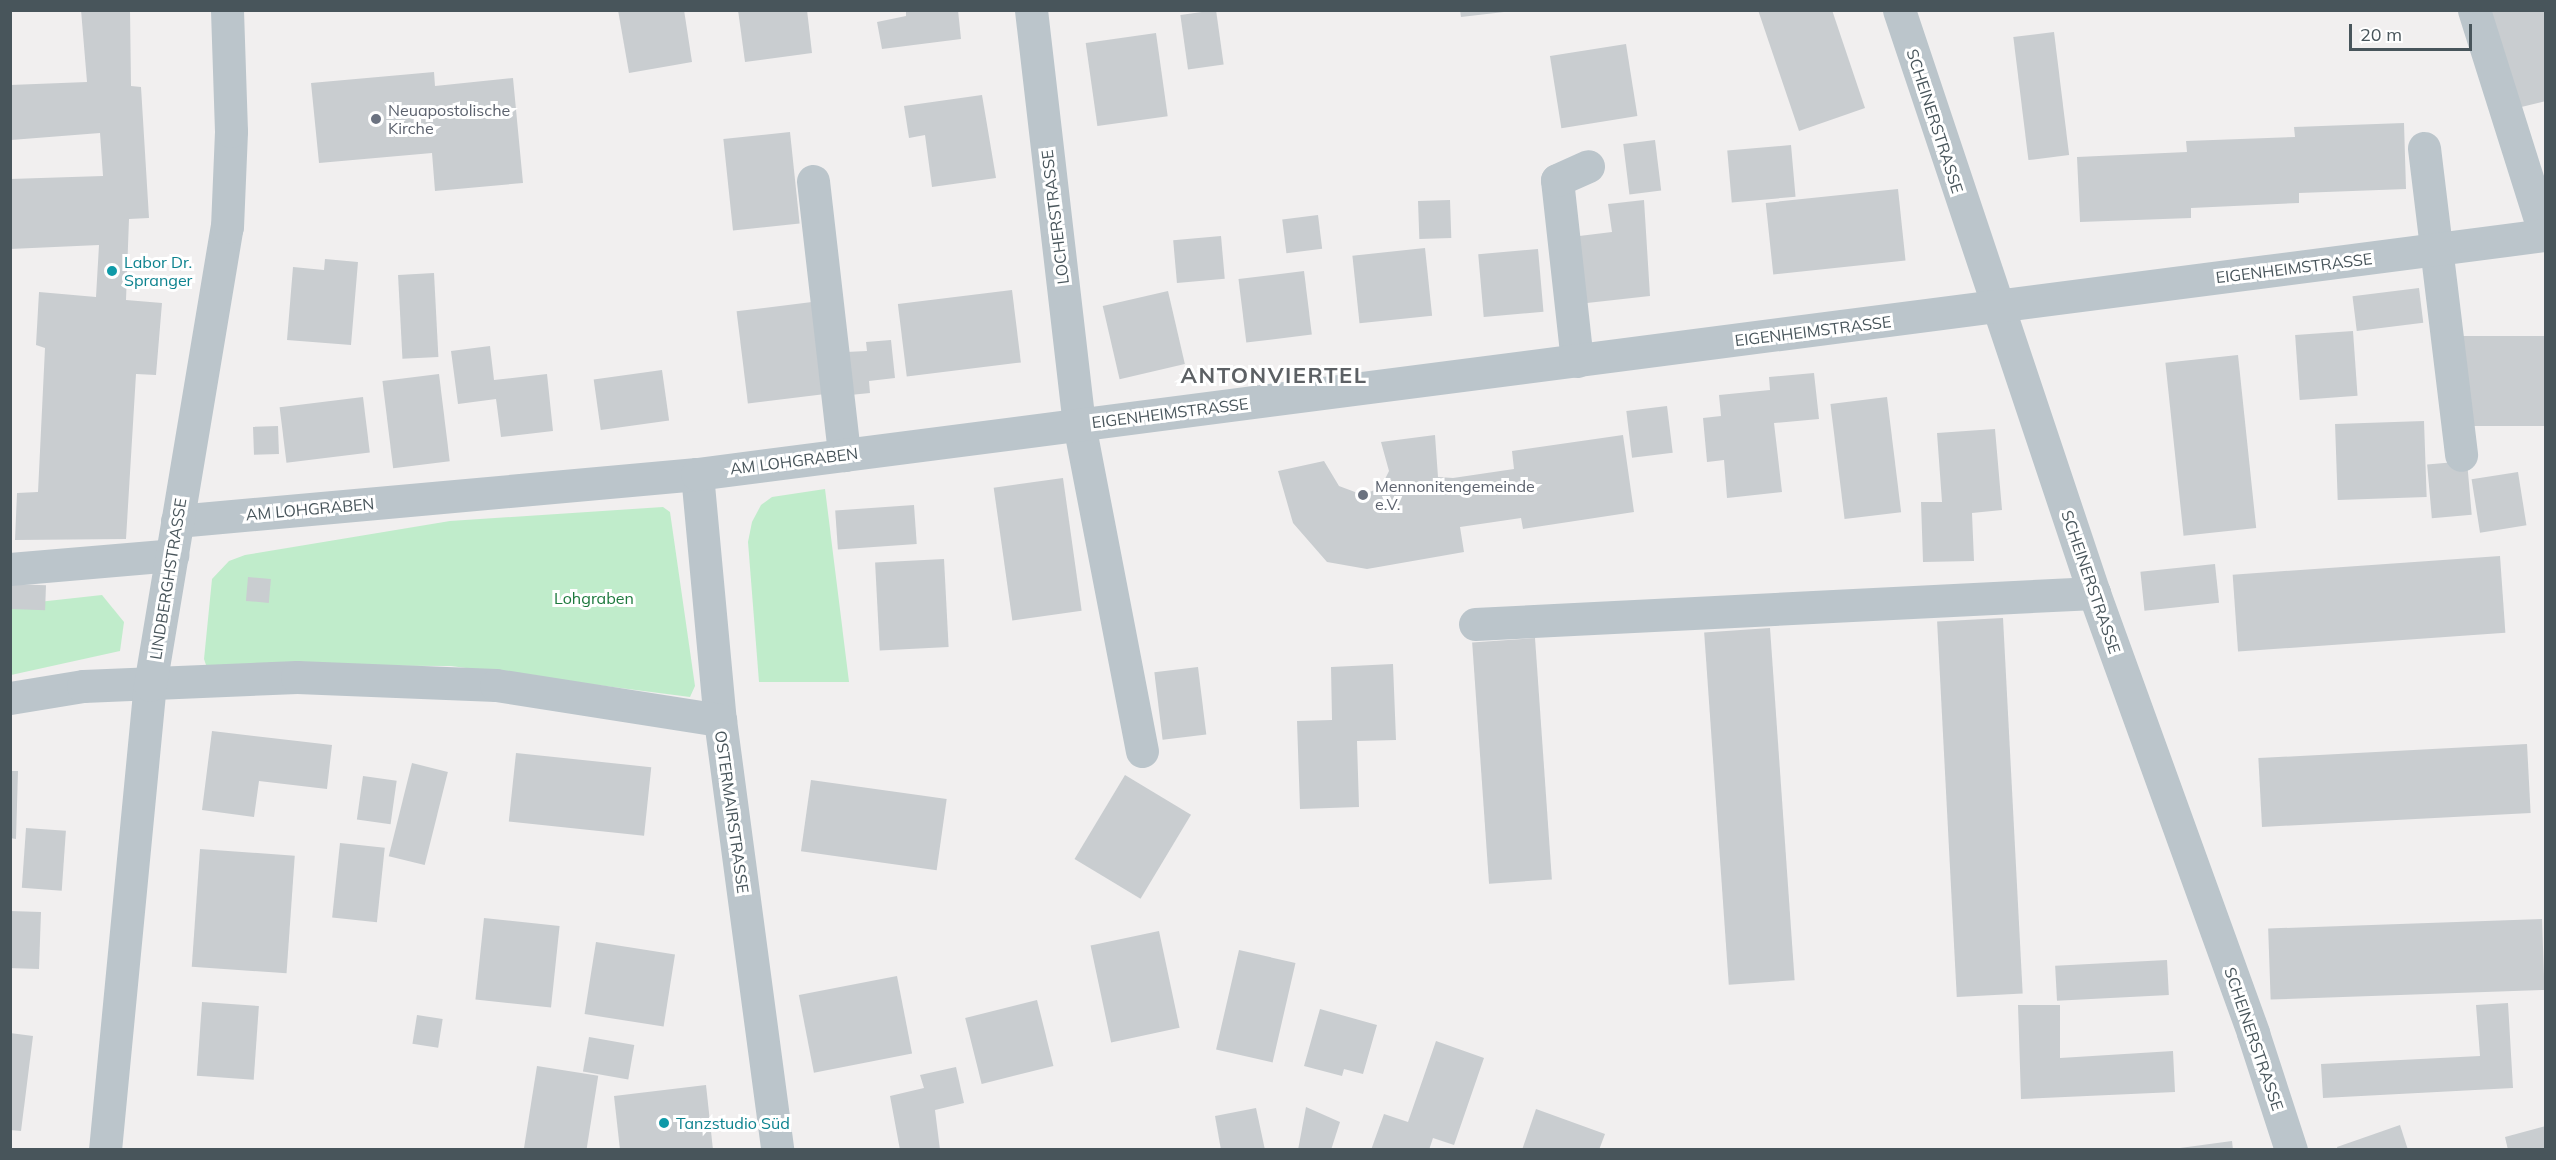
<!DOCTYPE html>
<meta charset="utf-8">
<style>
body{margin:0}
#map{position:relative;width:2556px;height:1160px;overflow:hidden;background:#f1efef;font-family:Mulish,sans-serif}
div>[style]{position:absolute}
.green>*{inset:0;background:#c0eccb}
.building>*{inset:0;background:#c9cdd0;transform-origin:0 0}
.minor>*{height:33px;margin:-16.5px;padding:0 16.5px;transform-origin:16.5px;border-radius:16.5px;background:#bbc5cb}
.dots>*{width:16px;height:16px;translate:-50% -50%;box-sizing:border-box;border:3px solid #fff;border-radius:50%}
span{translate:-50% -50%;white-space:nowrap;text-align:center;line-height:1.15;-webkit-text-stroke:6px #fff;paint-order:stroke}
.worship-label{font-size:16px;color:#5b616d}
.left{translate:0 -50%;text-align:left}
.street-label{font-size:16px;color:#48555b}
.culture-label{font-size:16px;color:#0d838f}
.park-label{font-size:16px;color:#1d793d}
.district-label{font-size:22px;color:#5c6064;font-weight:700;letter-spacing:1.5px}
.frame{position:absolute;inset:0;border:12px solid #48555b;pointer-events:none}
.scale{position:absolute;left:2349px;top:24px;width:123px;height:27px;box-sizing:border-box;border:3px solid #48555b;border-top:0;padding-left:8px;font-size:18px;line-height:21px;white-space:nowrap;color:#48555b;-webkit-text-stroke:4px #fff;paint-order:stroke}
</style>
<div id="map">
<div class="green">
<i style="clip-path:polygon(825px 489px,849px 682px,759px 682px,748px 542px,752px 522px,761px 505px,772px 497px)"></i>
<i style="clip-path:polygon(663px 507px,670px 512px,695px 686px,690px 697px,451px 666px,206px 665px,204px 659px,212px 579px,229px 561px,245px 555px,450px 521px)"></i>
<i style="clip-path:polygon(102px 595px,124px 622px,120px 651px,11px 675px,11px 605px)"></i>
</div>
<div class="building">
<i style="clip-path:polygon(81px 10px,130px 10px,131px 86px,141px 87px,149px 218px,129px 219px,126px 300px,162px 303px,156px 375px,136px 374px,126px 539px,15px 540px,17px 493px,38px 492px,45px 348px,36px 345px,39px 292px,96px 297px,99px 245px,10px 249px,10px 179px,103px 176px,100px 133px,11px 140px,10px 85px,87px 82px)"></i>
<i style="clip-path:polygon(618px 10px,684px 10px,692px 62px,629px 73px)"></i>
<i style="clip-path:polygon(738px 10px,807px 10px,812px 53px,745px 62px)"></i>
<i style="clip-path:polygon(906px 10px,958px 10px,961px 39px,882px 49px,877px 22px,906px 16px)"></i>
<i style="left:1216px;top:10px;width:55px;height:36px;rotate:82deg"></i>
<i style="clip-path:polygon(1460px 10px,1504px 10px,1504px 12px,1461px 17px)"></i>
<i style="clip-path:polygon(1758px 10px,1832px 10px,1865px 108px,1799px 131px)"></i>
<i style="clip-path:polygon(2483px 10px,2544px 10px,2546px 101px,2513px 109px)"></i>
<i style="left:2054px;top:32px;width:124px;height:41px;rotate:83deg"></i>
<i style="left:1156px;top:33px;width:84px;height:71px;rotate:82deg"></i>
<i style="left:1626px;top:44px;width:73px;height:77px;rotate:81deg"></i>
<i style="clip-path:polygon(434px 72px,435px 86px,513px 78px,523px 183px,435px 191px,432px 153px,319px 163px,311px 83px)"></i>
<i style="clip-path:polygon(982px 95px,996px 178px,932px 187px,925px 135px,909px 138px,904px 106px)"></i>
<i style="clip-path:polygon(2404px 123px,2406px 189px,2299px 193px,2299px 203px,2191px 208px,2191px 218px,2080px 222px,2077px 157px,2187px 152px,2186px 141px,2295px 137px,2294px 127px)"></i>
<i style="left:790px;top:132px;width:92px;height:67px;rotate:84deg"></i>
<i style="left:1655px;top:140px;width:51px;height:32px;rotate:83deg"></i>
<i style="left:1791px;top:145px;width:52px;height:64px;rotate:85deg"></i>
<i style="left:1898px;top:189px;width:72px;height:133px;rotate:84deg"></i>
<i style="left:1450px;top:200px;width:38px;height:32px;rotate:88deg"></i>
<i style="clip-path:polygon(1644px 200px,1650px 296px,1578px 304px,1571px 237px,1612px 232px,1608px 204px)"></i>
<i style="left:1318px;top:215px;width:34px;height:36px;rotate:83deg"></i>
<i style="left:1221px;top:236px;width:43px;height:48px;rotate:85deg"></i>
<i style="left:1425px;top:248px;width:68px;height:73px;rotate:84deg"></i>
<i style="left:1538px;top:249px;width:63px;height:60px;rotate:85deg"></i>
<i style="clip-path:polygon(325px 259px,358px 262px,351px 345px,287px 340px,293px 267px,324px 270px)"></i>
<i style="left:1304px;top:271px;width:64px;height:66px;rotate:83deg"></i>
<i style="left:434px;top:273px;width:84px;height:36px;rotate:87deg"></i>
<i style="left:2419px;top:288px;width:35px;height:67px;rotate:83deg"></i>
<i style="left:1012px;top:290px;width:73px;height:115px;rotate:83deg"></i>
<i style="left:1168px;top:291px;width:75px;height:67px;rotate:77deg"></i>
<i style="left:812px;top:302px;width:93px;height:76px;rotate:83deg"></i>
<i style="left:2353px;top:331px;width:65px;height:58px;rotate:86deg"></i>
<i style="left:2546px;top:336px;width:90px;height:85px;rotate:90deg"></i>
<i style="clip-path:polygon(891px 340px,895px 378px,869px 381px,870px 393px,850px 395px,846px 352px,867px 351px,866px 342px)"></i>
<i style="clip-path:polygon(490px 346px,494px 380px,547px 374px,553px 431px,501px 437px,496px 399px,458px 404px,451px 351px)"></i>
<i style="left:2238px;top:355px;width:174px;height:73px;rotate:84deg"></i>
<i style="left:662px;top:370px;width:51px;height:69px;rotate:82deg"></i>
<i style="clip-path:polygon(1814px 373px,1819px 419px,1774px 423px,1782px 492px,1727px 498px,1724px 460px,1707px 462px,1703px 418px,1721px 416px,1719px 395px,1770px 390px,1769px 377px)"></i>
<i style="left:439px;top:374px;width:88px;height:57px;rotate:83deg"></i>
<i style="left:363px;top:397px;width:56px;height:84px;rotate:83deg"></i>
<i style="left:1887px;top:397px;width:116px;height:57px;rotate:83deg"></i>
<i style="left:1667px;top:406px;width:47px;height:41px;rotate:83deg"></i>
<i style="left:2424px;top:421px;width:76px;height:89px;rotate:88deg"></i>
<i style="left:278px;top:426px;width:28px;height:25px;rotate:88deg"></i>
<i style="clip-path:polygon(1995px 429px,2002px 510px,1972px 513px,1974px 561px,1923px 562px,1921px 502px,1942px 502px,1937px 433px)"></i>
<i style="clip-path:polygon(1435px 435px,1438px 477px,1453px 478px,1514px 469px,1512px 451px,1623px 435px,1634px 512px,1523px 529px,1521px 518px,1460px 527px,1464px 552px,1367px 569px,1327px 562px,1293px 523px,1278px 471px,1324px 461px,1339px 486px,1363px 495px,1381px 487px,1389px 471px,1381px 442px)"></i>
<i style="left:2467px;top:461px;width:54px;height:40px;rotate:85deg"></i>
<i style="left:2518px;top:472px;width:54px;height:47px;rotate:81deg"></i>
<i style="left:1063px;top:478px;width:134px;height:70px;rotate:82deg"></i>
<i style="left:914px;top:505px;width:39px;height:79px;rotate:86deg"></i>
<i style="left:2500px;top:556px;width:77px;height:268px;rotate:86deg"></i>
<i style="left:944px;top:559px;width:88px;height:69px;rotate:87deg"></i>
<i style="left:2215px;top:564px;width:39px;height:75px;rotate:84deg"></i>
<i style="left:248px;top:577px;width:23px;height:24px;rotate:5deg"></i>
<i style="left:12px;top:584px;width:34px;height:25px;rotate:2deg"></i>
<i style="left:2003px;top:618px;width:376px;height:66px;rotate:87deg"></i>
<i style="left:1770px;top:628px;width:353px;height:66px;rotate:86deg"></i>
<i style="left:1535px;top:638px;width:242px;height:63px;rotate:86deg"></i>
<i style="clip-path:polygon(1393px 664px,1396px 740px,1357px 741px,1359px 807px,1300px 809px,1297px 721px,1332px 720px,1331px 667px)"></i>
<i style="left:1198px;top:667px;width:68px;height:44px;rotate:83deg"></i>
<i style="clip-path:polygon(212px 731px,332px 745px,327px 789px,259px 781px,254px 817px,202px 810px)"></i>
<i style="left:2527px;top:744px;width:69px;height:269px;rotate:87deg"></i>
<i style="left:516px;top:753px;width:136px;height:69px;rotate:6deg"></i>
<i style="left:412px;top:763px;width:37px;height:96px;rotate:14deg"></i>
<i style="clip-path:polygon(10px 771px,18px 771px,16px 839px,10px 838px)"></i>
<i style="left:1125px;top:775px;width:77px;height:98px;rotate:31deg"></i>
<i style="left:363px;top:776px;width:34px;height:44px;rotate:8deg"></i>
<i style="left:811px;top:780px;width:137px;height:72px;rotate:8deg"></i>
<i style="left:26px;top:828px;width:40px;height:60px;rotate:4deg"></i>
<i style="left:340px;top:843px;width:45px;height:75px;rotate:6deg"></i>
<i style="left:200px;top:849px;width:95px;height:118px;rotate:4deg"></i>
<i style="left:10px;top:911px;width:31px;height:57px;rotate:2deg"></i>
<i style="left:484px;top:918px;width:76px;height:82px;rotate:6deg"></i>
<i style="left:2542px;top:919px;width:71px;height:274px;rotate:88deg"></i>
<i style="left:1159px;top:931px;width:99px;height:70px;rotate:78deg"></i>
<i style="left:596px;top:942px;width:80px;height:73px;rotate:9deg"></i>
<i style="left:1239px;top:950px;width:58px;height:102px;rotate:13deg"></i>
<i style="left:2167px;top:960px;width:35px;height:112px;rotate:87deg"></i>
<i style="left:897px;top:976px;width:79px;height:100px;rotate:79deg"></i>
<i style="left:1037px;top:1000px;width:68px;height:74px;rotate:76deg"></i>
<i style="left:202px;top:1002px;width:57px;height:74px;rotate:4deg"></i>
<i style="clip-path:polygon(2508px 1003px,2513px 1088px,2323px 1098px,2321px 1064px,2480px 1056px,2476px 1005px)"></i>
<i style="clip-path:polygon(2018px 1005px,2060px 1005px,2060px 1058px,2173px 1051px,2175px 1092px,2021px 1099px)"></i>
<i style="clip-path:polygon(1320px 1009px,1377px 1025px,1363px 1074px,1344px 1069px,1342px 1076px,1304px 1066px)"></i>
<i style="left:417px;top:1015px;width:26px;height:29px;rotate:9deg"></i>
<i style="clip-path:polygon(10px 1033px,33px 1036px,21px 1131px,10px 1130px)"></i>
<i style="left:589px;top:1037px;width:46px;height:35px;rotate:10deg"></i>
<i style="clip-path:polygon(1436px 1041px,1484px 1058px,1454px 1145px,1433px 1138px,1429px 1150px,1371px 1150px,1384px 1114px,1408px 1122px)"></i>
<i style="left:537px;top:1066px;width:62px;height:85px;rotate:9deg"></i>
<i style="clip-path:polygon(956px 1067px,964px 1103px,935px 1110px,940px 1150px,900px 1150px,890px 1096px,924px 1088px,920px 1075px)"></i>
<i style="clip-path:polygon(706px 1085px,713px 1150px,620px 1150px,614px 1096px)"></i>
<i style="clip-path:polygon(1306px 1107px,1340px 1122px,1331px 1150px,1298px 1150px)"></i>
<i style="clip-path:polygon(1256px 1108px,1265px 1150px,1221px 1150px,1215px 1116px)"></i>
<i style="clip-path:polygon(1536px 1109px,1605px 1134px,1599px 1150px,1522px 1150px)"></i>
<i style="clip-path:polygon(2400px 1125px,2408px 1150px,2338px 1150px,2337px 1147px)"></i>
<i style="clip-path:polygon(2546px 1126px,2546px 1150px,2508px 1150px,2505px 1137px)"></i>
<i style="clip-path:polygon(2232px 1141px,2233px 1150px,2180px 1150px,2180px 1148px)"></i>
</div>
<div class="minor">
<i style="left:1031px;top:10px;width:417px;rotate:83.4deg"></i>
<i style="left:1079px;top:424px;width:333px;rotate:79.1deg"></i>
<i style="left:1899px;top:10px;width:615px;rotate:71.51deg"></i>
<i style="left:2094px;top:593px;width:468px;rotate:70.1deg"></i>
<i style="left:2253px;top:1033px;width:123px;rotate:72deg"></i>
<i style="left:2474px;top:10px;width:236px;rotate:72.5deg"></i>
<i style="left:2424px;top:148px;width:309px;rotate:83.1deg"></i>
<i style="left:813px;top:181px;width:276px;rotate:83.5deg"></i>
<i style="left:1577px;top:361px;width:182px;rotate:-96.3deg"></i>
<i style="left:1557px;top:180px;width:34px;rotate:-24deg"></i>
<i style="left:697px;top:474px;width:247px;rotate:84.7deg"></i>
<i style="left:720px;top:720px;width:434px;rotate:82.4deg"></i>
<i style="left:177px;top:521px;width:522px;rotate:-5.16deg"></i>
<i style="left:697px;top:474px;width:1864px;rotate:-7.37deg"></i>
<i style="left:10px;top:569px;width:163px;rotate:-4.9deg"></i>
<i style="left:1475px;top:624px;width:620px;rotate:-2.87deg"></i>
<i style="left:10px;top:698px;width:74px;rotate:-9.3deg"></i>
<i style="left:83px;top:686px;width:214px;rotate:-2.4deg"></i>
<i style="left:297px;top:677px;width:199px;rotate:2.3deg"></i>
<i style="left:496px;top:685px;width:227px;rotate:8.9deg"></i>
<i style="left:105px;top:1150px;width:467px;rotate:-84.5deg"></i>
<i style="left:150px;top:685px;width:464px;rotate:-80.5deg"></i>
<i style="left:227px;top:227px;width:96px;rotate:-87.6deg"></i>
<i style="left:231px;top:131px;width:121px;rotate:-91.9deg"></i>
</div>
<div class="dots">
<i style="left:376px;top:119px;background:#6b7280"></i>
<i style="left:112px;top:271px;background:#0f9aa8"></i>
<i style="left:1363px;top:495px;background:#6b7280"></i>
<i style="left:664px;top:1123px;background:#0f9aa8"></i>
</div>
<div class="worship-label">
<span class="left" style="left:388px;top:119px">Neuapostolische<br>Kirche</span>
<span class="left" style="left:1375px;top:495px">Mennonitengemeinde<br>e.V.</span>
</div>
<div class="street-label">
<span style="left:1935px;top:121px;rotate:72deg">SCHEINERSTRASSE</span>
<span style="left:1055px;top:217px;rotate:-97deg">LOCHERSTRASSE</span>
<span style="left:2294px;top:268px;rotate:-7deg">EIGENHEIMSTRASSE</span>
<span style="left:1813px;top:331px;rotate:-7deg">EIGENHEIMSTRASSE</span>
<span style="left:1170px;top:413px;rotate:-7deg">EIGENHEIMSTRASSE</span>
<span style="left:794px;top:461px;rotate:-7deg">AM LOHGRABEN</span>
<span style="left:310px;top:509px;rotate:-5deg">AM LOHGRABEN</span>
<span style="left:168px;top:579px;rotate:-81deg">LINDBERGHSTRASSE</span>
<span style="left:2091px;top:582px;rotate:71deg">SCHEINERSTRASSE</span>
<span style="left:732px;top:812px;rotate:82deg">OSTERMAIRSTRASSE</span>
<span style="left:2254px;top:1039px;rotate:71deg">SCHEINERSTRASSE</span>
</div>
<div class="culture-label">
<span class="left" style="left:124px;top:271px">Labor Dr.<br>Spranger</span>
<span class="left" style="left:676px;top:1123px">Tanzstudio Süd</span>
</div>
<div class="park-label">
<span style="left:594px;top:598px">Lohgraben</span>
</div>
<div class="district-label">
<span style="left:1274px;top:376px">ANTONVIERTEL</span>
</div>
<div class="frame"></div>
<div class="scale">20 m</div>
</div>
